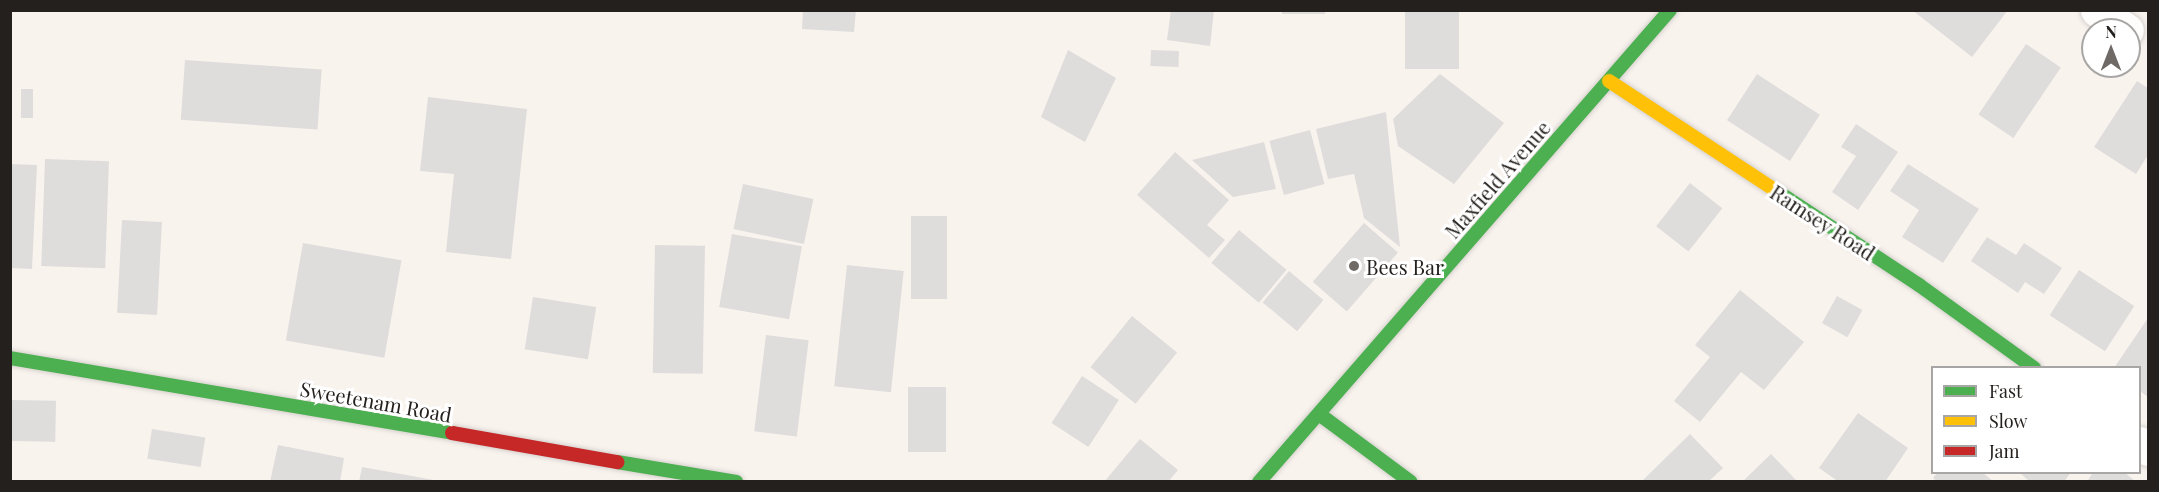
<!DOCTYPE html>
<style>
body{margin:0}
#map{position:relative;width:2159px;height:492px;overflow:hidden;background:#f9f3ee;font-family:"Playfair Display",serif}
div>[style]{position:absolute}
.building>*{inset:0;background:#dfdcdc;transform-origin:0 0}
.roads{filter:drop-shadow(0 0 2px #d5d1cd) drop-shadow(0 0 2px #d5d1cd)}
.street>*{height:33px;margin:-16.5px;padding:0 16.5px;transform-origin:16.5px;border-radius:16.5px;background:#fefdfc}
.fast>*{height:14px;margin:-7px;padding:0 7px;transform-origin:7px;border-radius:7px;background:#4caf50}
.slow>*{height:14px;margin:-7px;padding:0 7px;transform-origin:7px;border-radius:7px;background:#ffc107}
.jam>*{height:14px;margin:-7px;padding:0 7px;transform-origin:7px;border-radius:7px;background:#c62828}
.dots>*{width:16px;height:16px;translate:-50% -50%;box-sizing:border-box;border:3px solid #fff;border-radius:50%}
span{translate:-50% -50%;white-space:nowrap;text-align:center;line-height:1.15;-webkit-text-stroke:6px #fff;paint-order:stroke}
.street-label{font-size:20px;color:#24201d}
.poi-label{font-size:20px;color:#24201d}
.left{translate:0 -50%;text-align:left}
.frame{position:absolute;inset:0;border:12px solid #24201d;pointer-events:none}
.legend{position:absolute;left:1931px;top:366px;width:210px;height:108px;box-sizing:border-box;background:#fff;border:2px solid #a7a6a5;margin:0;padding:8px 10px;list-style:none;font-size:18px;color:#24201d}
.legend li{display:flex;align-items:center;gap:12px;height:30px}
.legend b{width:30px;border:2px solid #a7a6a5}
.north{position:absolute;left:2081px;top:18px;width:60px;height:60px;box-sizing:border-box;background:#fff;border:2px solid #a7a6a5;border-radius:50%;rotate:0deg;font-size:16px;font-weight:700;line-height:24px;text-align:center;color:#24201d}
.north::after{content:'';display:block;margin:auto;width:21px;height:27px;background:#6f6a66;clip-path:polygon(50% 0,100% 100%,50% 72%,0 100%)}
</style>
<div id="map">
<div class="building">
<i style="clip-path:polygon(803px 10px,856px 10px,854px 32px,802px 29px)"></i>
<i style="clip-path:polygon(1171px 10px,1214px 10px,1210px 46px,1167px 40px)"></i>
<i style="left:1282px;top:10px;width:43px;height:4px"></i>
<i style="left:1405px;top:10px;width:54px;height:59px"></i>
<i style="clip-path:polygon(1912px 10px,2008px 10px,1972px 57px)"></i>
<i style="left:2026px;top:44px;width:42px;height:85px;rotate:34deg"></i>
<i style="clip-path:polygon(1068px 50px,1116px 78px,1085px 142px,1041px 117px)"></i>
<i style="left:1151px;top:50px;width:28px;height:16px;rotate:2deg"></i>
<i style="left:185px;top:60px;width:137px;height:60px;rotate:4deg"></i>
<i style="clip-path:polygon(1440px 74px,1504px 123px,1454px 184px,1398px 146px,1393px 119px)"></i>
<i style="left:1757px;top:74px;width:75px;height:55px;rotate:33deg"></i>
<i style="clip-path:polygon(2137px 81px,2148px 88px,2148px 155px,2136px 174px,2094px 147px)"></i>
<i style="left:21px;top:89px;width:12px;height:29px"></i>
<i style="clip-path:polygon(428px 97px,527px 109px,511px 259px,446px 252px,454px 174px,420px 171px)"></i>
<i style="clip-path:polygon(1386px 112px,1400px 247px,1364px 218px,1354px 174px,1328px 179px,1316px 129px)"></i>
<i style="clip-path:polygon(1856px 124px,1898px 152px,1858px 210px,1832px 192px,1856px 156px,1841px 147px)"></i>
<i style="left:1310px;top:130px;width:56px;height:42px;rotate:75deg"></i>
<i style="clip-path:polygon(1264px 142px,1276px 189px,1233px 197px,1192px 160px)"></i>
<i style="clip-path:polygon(1175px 152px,1229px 200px,1207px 225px,1225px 240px,1209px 258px,1137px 195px)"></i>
<i style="left:45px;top:159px;width:64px;height:107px;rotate:2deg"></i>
<i style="clip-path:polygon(10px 164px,37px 165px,32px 269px,10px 268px)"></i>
<i style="clip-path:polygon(1908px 164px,1979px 209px,1943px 263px,1902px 237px,1919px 210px,1890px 191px)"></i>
<i style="left:1690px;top:183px;width:41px;height:55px;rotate:38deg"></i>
<i style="left:743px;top:184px;width:72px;height:46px;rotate:12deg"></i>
<i style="left:911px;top:216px;width:36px;height:83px"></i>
<i style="left:122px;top:220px;width:40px;height:93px;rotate:3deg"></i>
<i style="left:1364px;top:223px;width:45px;height:78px;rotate:41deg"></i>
<i style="left:1239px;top:230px;width:62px;height:43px;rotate:40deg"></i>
<i style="left:732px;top:234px;width:71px;height:74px;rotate:10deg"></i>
<i style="clip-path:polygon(1987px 237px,2016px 255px,2024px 243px,2062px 268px,2044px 294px,2025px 282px,2018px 293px,1971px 261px)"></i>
<i style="left:303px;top:243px;width:100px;height:99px;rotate:10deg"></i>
<i style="left:655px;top:245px;width:50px;height:128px;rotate:1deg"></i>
<i style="left:847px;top:265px;width:57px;height:122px;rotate:6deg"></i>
<i style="left:2079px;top:270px;width:66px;height:54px;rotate:33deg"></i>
<i style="left:1289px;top:271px;width:45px;height:41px;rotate:40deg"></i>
<i style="clip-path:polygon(1740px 290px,1804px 342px,1764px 390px,1741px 372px,1700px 422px,1674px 401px,1710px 357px,1695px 345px)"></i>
<i style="left:1837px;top:296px;width:29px;height:31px;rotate:29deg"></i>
<i style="left:533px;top:297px;width:64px;height:53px;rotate:9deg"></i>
<i style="left:1132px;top:316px;width:58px;height:66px;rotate:39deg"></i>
<i style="clip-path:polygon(2148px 318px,2148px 397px,2140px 391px,2140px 368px,2114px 368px)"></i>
<i style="left:766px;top:335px;width:43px;height:97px;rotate:7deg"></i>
<i style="left:1082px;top:376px;width:44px;height:56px;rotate:33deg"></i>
<i style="left:908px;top:387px;width:38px;height:65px"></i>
<i style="left:10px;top:400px;width:46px;height:41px;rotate:1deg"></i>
<i style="clip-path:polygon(1858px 413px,1908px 448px,1885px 482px,1839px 482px,1819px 468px)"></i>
<i style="left:152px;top:429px;width:54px;height:30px;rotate:9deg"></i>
<i style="clip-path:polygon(1690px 434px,1723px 468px,1708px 482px,1641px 482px)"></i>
<i style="clip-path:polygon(1140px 439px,1178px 470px,1168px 482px,1104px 482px)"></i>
<i style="clip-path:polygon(278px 445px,344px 458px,340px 482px,270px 482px)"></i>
<i style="clip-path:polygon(1771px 454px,1798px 482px,1742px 482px)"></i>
<i style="clip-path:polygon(362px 467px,434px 480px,434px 482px,359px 482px)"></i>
<i style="clip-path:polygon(1938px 472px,1982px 472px,1994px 482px,1938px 482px,1933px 478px)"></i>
<i style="clip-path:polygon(2019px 472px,2071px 472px,2064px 482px,2030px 482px)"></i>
<i style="clip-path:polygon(2093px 472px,2124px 472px,2136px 482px,2087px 482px)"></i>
</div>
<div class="roads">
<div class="street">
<i style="left:2097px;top:10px;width:36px;rotate:34deg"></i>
<i style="left:2140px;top:443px;width:10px;rotate:37deg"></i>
</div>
<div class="fast">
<i style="left:1778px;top:192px;width:169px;rotate:33.4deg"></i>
<i style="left:1919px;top:285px;width:142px;rotate:35.8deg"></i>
<i style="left:10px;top:358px;width:448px;rotate:9.6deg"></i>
<i style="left:1319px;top:414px;width:114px;rotate:36.5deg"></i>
<i style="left:617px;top:462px;width:121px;rotate:9.5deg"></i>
<i style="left:1259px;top:482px;width:626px;rotate:-48.95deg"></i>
</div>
<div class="slow">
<i style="left:1609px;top:81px;width:202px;rotate:33.3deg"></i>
</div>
<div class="jam">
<i style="left:452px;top:433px;width:168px;rotate:10deg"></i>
</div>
</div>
<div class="dots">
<i style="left:1354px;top:266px;background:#6f6a66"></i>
</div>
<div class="street-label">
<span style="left:1497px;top:179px;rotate:-49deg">Maxfield Avenue</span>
<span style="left:1823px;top:222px;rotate:33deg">Ramsey Road</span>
<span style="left:376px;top:401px;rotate:10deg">Sweetenam Road</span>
</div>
<div class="poi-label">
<span class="left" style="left:1366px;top:266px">Bees Bar</span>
</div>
<div class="frame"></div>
<ul class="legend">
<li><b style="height:8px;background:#4caf50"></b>Fast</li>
<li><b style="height:8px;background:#ffc107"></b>Slow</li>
<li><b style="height:8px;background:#c62828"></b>Jam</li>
</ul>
<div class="north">N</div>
</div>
